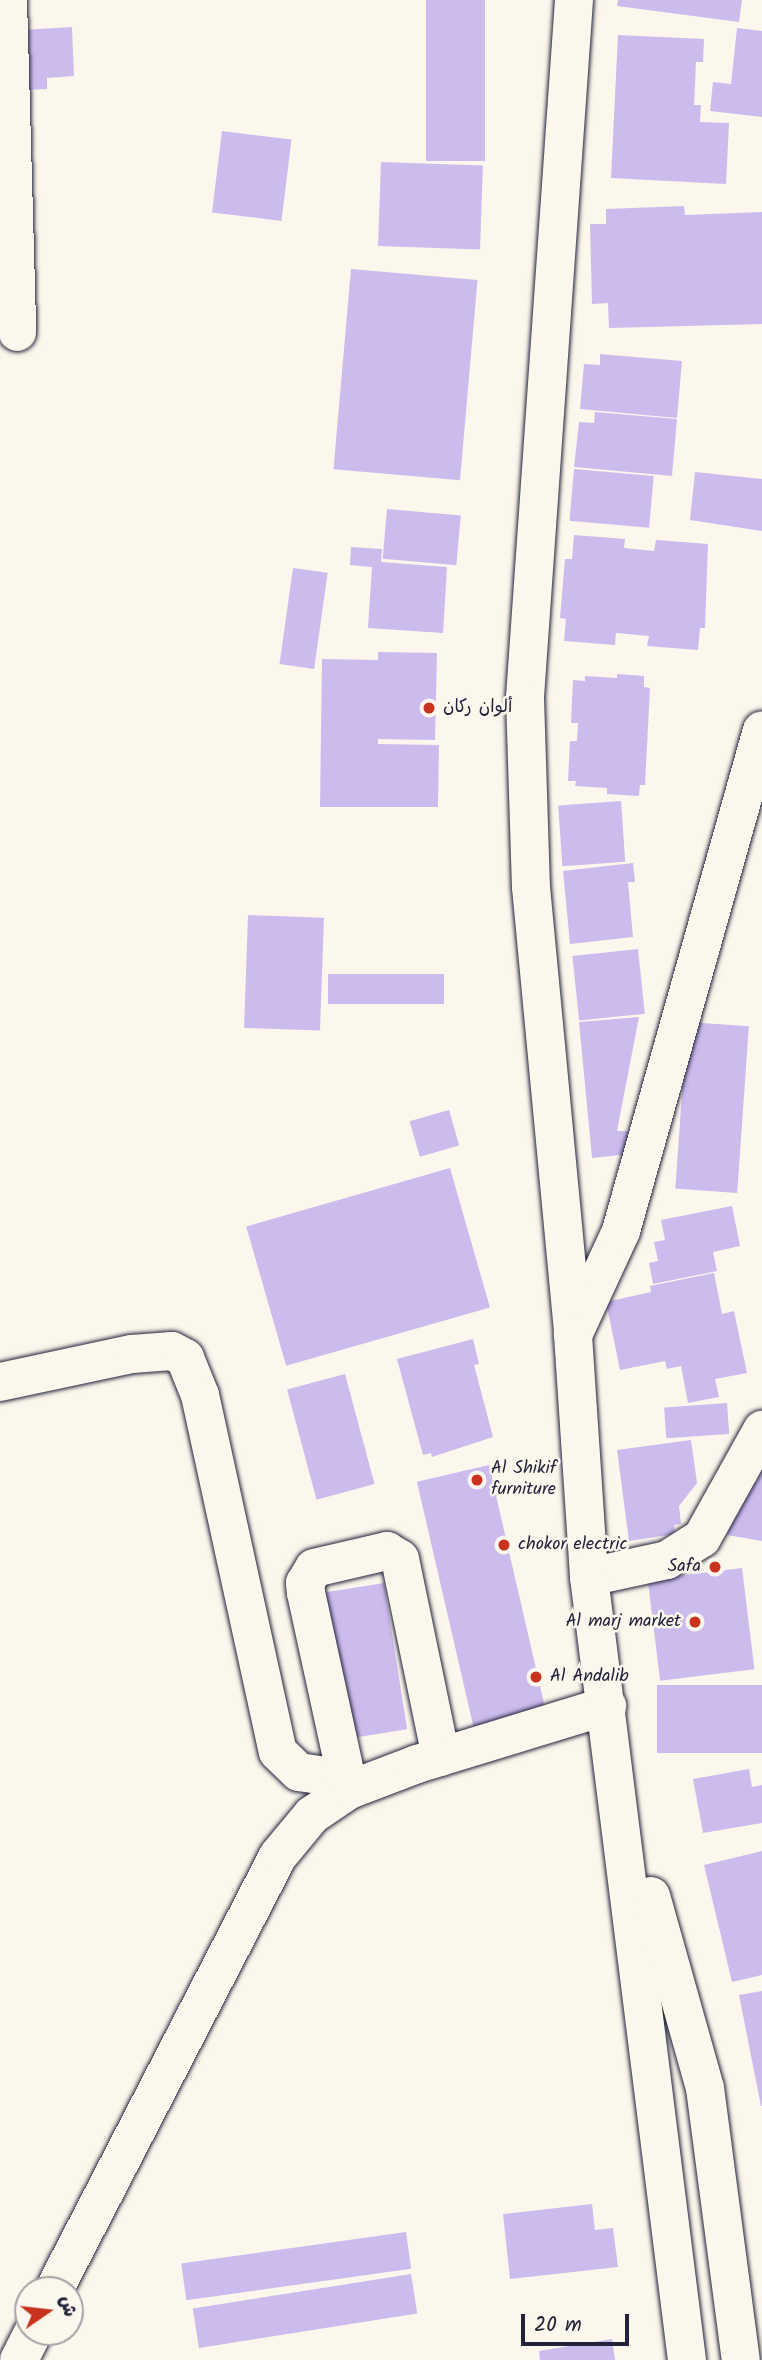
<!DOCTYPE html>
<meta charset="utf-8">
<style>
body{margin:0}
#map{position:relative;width:762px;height:2360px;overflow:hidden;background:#fbf7ec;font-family:Kalam,"Playpen Sans Arabic",sans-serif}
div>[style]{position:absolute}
.building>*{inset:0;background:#ccbcee;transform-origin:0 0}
.roads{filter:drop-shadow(0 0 2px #22223b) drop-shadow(0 0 2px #22223b)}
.minor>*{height:38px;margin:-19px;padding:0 19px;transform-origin:19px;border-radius:19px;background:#fbf7ec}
.major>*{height:38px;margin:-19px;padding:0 19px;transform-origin:19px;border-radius:19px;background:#fbf7ec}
.dots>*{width:19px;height:19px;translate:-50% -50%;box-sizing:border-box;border:4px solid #fbf7ec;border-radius:50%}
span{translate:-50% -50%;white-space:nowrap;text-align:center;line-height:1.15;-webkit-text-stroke:5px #fbf7ec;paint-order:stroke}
.poi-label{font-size:18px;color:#22223b}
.left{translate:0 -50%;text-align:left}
.right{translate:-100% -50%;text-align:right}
.north{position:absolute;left:14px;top:2276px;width:70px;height:70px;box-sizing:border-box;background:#fbf7ec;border:2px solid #a4a2a5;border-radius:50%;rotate:76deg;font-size:19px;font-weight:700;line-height:28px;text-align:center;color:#22223b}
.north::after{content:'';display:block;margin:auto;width:24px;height:32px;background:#c8321e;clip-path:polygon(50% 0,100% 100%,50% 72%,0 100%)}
.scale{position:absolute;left:521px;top:2314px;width:108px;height:32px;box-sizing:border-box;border:4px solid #22223b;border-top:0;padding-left:9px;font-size:21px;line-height:24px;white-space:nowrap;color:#22223b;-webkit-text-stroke:5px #fbf7ec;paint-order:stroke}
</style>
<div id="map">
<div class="building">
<i style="left:426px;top:0;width:59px;height:161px"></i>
<i style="clip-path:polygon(618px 0,742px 0,739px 22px,617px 6px)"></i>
<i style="clip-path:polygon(72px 27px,74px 76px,47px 78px,47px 89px,25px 90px,22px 30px)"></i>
<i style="clip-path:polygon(737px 28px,762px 31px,762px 117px,710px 111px,713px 82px,731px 84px)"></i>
<i style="clip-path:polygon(618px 35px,704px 39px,703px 62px,696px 62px,694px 105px,701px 105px,700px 122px,729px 123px,726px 184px,611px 178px)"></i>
<i style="left:222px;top:131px;width:70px;height:82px;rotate:7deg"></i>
<i style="left:381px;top:162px;width:102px;height:84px;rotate:2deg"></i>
<i style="clip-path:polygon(684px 206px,685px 215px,762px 212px,762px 324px,609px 328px,608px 303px,592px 304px,590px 224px,606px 224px,606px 209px)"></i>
<i style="left:351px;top:269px;width:127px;height:201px;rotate:5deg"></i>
<i style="clip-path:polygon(600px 354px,682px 361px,677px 418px,580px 409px,584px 364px,600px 365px)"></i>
<i style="clip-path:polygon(595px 412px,677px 419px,672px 476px,574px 467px,579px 422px,594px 423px)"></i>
<i style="left:574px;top:469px;width:80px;height:52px;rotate:5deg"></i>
<i style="clip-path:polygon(695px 472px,762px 479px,762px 531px,690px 520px)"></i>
<i style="left:387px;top:509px;width:74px;height:50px;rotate:5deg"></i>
<i style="clip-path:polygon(574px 535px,625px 539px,624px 548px,654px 551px,656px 540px,708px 544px,705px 628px,700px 628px,698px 650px,647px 646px,649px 636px,616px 633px,615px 645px,564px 641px,566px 619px,560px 618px,565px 559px,572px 559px)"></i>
<i style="clip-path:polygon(351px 547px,382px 549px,381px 562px,447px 567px,443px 633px,368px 628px,372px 567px,350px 565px)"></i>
<i style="left:293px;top:568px;width:35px;height:97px;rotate:8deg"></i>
<i style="clip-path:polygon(378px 652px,437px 653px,435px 740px,378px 739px,378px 744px,439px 745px,438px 807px,320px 807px,322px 659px,378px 660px)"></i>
<i style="clip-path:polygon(617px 674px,644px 676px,644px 687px,650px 688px,645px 785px,640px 785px,639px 796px,607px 794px,607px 788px,575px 786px,576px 781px,568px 781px,570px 741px,577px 741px,578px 723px,571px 723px,573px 680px,585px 681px,585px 676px,617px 678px)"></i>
<i style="left:621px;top:801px;width:61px;height:63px;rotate:86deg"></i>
<i style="clip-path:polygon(633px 863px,635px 882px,628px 882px,633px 937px,570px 944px,563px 871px)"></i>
<i style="left:248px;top:915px;width:76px;height:113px;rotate:2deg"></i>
<i style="left:638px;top:949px;width:65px;height:66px;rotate:84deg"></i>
<i style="left:328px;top:974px;width:116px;height:30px"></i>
<i style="clip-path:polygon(639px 1017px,617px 1131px,628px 1131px,629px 1154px,592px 1158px,579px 1022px)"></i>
<i style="left:687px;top:1022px;width:62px;height:167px;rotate:4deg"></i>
<i style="left:449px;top:1110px;width:37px;height:41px;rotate:74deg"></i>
<i style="left:450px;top:1168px;width:145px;height:212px;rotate:74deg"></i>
<i style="clip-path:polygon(732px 1206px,740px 1246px,713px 1252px,717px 1271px,653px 1284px,649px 1263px,658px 1261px,654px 1242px,665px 1240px,661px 1220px)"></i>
<i style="clip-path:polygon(714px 1273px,722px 1314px,734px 1311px,747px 1373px,715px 1379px,719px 1397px,688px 1403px,681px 1366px,667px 1369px,665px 1361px,620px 1370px,606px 1302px,651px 1292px,650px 1286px)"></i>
<i style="clip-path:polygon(473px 1339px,479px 1364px,474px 1365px,493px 1437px,432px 1457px,431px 1453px,423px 1455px,397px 1359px)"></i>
<i style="left:345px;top:1374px;width:114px;height:60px;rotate:75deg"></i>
<i style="left:727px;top:1403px;width:31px;height:63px;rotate:86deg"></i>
<i style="clip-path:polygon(691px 1440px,697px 1483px,679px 1506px,681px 1524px,674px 1525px,675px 1534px,629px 1541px,617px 1450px)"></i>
<i style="clip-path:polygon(762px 1462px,762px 1541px,727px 1535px,744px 1479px,757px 1482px)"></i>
<i style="left:489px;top:1465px;width:256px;height:74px;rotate:77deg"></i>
<i style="left:742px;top:1568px;width:102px;height:95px;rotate:83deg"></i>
<i style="left:384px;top:1583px;width:148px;height:59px;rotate:81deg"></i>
<i style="left:762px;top:1685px;width:68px;height:105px;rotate:90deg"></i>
<i style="clip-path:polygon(749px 1769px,752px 1787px,762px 1785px,762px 1823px,703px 1833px,693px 1779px)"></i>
<i style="clip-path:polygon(762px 1851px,762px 1975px,732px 1982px,704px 1865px)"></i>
<i style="clip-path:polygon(762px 1991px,762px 2106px,761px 2106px,739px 1995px)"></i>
<i style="clip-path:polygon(592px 2204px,595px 2230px,613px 2228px,618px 2267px,510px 2279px,503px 2214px)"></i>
<i style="left:406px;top:2232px;width:37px;height:227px;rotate:82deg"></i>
<i style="left:411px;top:2274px;width:40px;height:221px;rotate:81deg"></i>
<i style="clip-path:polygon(612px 2339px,615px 2360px,540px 2360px,539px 2351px)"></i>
</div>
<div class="roads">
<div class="minor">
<i style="left:8px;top:0;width:332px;rotate:88.4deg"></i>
<i style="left:573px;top:1335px;width:115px;rotate:-65.2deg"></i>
<i style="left:621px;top:1231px;width:520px;rotate:-74.28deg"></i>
<i style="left:0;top:1382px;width:135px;rotate:-12deg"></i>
<i style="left:132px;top:1354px;width:40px;rotate:-4.3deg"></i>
<i style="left:172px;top:1351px;width:15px;rotate:28deg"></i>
<i style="left:185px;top:1358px;width:40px;rotate:68deg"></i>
<i style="left:200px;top:1395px;width:365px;rotate:77.7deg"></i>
<i style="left:278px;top:1752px;width:29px;rotate:44deg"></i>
<i style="left:299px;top:1772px;width:48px;rotate:8.5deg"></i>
<i style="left:589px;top:1577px;width:80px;rotate:-12.3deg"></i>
<i style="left:667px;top:1560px;width:41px;rotate:-32.2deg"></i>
<i style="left:702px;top:1538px;width:124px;rotate:-60.9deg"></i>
<i style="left:349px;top:1790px;width:202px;rotate:-102.3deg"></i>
<i style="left:306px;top:1593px;width:10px;rotate:-96deg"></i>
<i style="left:305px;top:1583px;width:17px;rotate:-59deg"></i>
<i style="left:314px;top:1568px;width:75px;rotate:-13.1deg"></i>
<i style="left:387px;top:1551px;width:15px;rotate:32deg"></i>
<i style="left:400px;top:1559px;width:202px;rotate:78.3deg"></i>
<i style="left:54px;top:2290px;width:488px;rotate:-62.7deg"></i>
<i style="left:278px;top:1856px;width:53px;rotate:-50.3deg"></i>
<i style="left:312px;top:1815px;width:45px;rotate:-34deg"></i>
<i style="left:349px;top:1790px;width:73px;rotate:-20.9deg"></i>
<i style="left:417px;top:1764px;width:199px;rotate:-17deg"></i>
<i style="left:19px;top:2360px;width:31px;rotate:-63deg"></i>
</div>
<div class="major">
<i style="left:574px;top:0;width:700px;rotate:94.02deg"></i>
<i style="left:525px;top:698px;width:189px;rotate:88.2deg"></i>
<i style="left:531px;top:887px;width:450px;rotate:84.6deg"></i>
<i style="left:573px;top:1335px;width:243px;rotate:86.2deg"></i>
<i style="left:589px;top:1577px;width:789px;rotate:82.87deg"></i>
<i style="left:651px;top:1896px;width:199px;rotate:74.3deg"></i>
<i style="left:705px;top:2088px;width:274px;rotate:82.5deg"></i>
</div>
</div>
<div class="dots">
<i style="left:429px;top:708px;background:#c8321e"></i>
<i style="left:477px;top:1480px;background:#c8321e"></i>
<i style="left:504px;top:1545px;background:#c8321e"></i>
<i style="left:715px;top:1567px;background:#c8321e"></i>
<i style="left:695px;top:1622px;background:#c8321e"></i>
<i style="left:536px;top:1677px;background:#c8321e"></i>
</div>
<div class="poi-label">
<span class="left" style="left:443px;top:708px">ألوان ركان</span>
<span class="left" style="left:491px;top:1480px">Al Shikif<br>furniture</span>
<span class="left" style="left:518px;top:1545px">chokor electric</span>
<span class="right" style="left:701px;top:1567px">Safa</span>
<span class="right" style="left:681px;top:1622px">Al marj market</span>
<span class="left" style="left:550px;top:1677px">Al Andalib</span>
</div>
<div class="north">ش</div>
<div class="scale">20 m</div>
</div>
